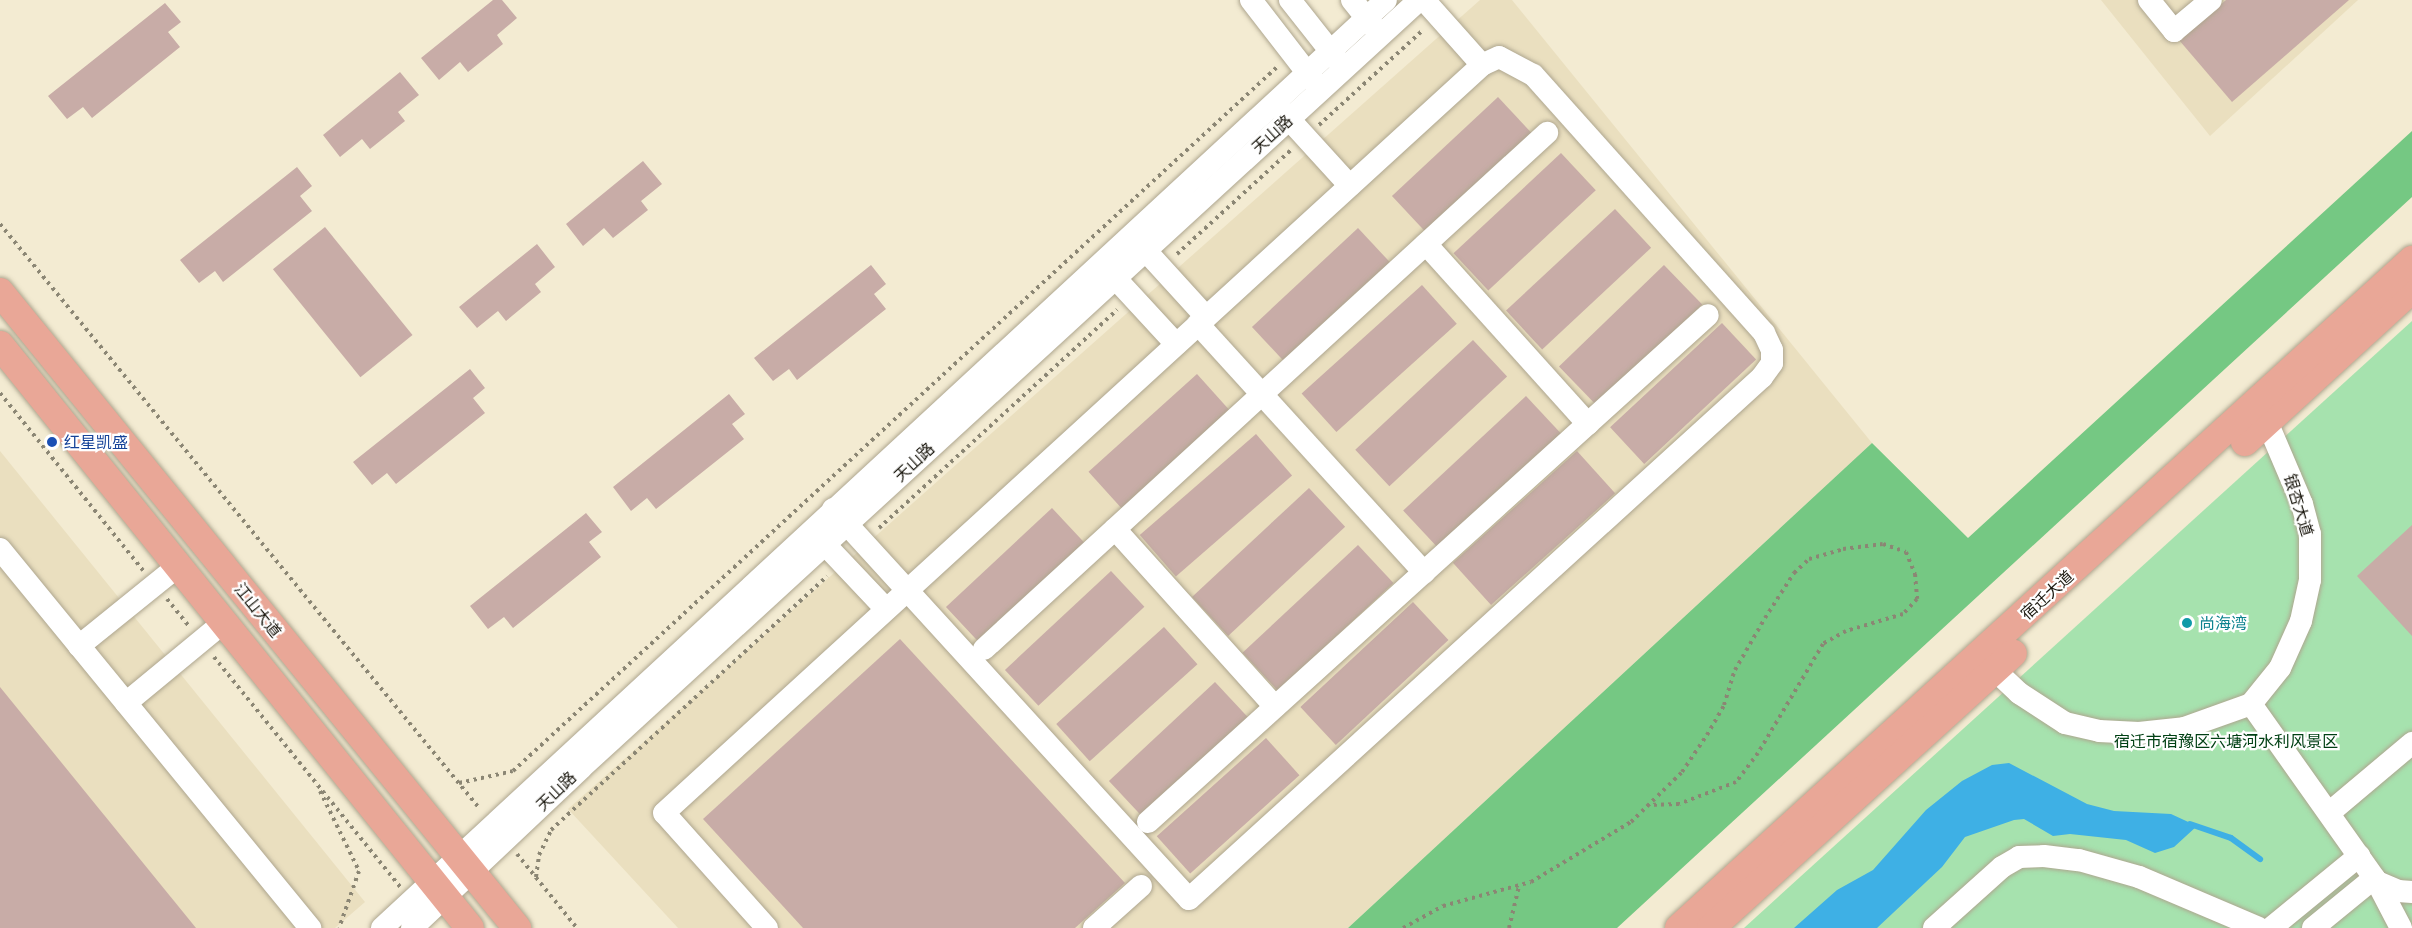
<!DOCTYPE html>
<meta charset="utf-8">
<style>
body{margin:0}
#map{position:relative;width:2412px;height:928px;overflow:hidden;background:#f3ebd2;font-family:Ubuntu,"Noto Sans SC",sans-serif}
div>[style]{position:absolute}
.built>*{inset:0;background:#eadfbf}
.green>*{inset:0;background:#a6e2ae}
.forest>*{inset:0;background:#75c883}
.water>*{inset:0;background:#3eb0e5}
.stream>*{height:6px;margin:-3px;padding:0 3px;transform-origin:3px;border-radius:3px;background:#3eb0e5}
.building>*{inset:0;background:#c8aca7;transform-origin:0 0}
.path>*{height:4px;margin-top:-2px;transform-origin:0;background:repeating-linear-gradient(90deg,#8b8674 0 3px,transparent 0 7.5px)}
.roads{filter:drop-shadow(0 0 2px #aea68f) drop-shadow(0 0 2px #aea68f)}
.minor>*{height:22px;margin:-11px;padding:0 11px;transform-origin:11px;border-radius:11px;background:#fff}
.major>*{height:28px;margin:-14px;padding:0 14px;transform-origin:14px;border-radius:14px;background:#e9a797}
.dots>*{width:16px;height:16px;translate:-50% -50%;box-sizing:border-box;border:3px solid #fff;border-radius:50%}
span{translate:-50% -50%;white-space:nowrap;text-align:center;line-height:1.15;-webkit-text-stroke:4.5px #fff;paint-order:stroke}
.street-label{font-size:16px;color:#1b180f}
.transit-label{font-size:16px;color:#164399}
.left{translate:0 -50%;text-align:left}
.culture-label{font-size:16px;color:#0d838f}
.park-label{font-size:16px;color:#004014}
</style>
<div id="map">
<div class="built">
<i style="clip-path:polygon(1480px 0,1512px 0,1872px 443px,1348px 928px,678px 928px,568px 809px)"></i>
<i style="clip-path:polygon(2101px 0,2358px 0,2210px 136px)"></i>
<i style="clip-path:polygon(0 451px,365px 902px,335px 928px,0 928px)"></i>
</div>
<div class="green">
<i style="clip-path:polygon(2412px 321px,2412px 928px,1744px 928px)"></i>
</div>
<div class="forest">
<i style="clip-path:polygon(2412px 131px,2412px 197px,1617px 928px,1348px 928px,1872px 443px,1968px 538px)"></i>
</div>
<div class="water">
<i style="clip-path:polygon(2009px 763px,2087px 804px,2114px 811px,2171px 814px,2197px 826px,2174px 847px,2155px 853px,2126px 840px,2070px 834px,2053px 836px,2024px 819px,2014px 820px,1965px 837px,1942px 867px,1877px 928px,1794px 928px,1837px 890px,1873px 870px,1926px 810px,1962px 781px,1992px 765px)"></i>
</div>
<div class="stream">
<i style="left:2190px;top:824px;width:43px;rotate:18.9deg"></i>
<i style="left:2231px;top:838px;width:36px;rotate:36deg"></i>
</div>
<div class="building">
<i style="clip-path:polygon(493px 0,502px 0,517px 18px,497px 35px,503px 44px,468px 72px,460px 62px,439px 80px,421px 58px)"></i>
<i style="clip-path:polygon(2226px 0,2349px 0,2232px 102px,2179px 40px)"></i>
<i style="clip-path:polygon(165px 3px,181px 22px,168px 32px,180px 47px,92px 118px,83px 107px,67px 119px,48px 96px)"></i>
<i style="clip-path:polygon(400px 72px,419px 95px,398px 112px,405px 121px,370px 149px,362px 139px,340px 157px,323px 135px)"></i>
<i style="left:1498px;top:97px;width:49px;height:145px;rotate:47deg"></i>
<i style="left:1561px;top:153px;width:51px;height:147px;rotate:47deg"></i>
<i style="clip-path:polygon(643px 161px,662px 184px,641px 201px,648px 210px,613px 238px,604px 228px,583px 246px,566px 224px)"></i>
<i style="clip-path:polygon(297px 167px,312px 186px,300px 196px,312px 211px,223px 282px,215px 271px,199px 283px,180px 260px)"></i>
<i style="left:1615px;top:209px;width:53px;height:149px;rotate:47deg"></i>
<i style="left:325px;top:227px;width:139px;height:67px;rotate:51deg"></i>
<i style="left:1358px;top:228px;width:49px;height:145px;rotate:47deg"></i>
<i style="clip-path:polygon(537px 244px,555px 267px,535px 284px,541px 292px,506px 321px,498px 311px,477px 328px,459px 307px)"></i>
<i style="clip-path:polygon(871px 265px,886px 284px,874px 294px,886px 309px,797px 380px,789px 369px,773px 381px,754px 358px)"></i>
<i style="left:1664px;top:265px;width:55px;height:146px;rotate:46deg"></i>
<i style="left:1422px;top:285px;width:52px;height:162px;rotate:48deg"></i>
<i style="left:1722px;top:323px;width:50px;height:153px;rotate:47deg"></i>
<i style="left:1473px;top:340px;width:50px;height:161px;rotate:47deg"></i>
<i style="clip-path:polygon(470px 369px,485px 388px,473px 398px,485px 413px,396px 484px,387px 473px,372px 485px,353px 462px)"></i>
<i style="left:1197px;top:374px;width:50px;height:146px;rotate:48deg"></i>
<i style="clip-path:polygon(729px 394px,745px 414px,732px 424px,744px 439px,656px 509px,647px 498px,631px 511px,613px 487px)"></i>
<i style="left:1526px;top:396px;width:53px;height:168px;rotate:47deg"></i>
<i style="left:1256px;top:434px;width:55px;height:154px;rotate:49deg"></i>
<i style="left:1577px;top:451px;width:57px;height:167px;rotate:48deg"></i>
<i style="left:1309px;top:488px;width:53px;height:160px;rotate:47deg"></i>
<i style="left:1052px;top:508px;width:49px;height:145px;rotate:47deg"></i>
<i style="clip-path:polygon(586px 513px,602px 532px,589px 542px,601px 557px,513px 628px,504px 617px,488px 629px,470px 606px)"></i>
<i style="clip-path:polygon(2412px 525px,2412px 636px,2357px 576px)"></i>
<i style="left:1358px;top:545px;width:52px;height:158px;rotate:47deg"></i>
<i style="left:1111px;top:571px;width:49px;height:145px;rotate:47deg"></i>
<i style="left:1413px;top:602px;width:52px;height:154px;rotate:47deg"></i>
<i style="left:1164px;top:627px;width:50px;height:145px;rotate:48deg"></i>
<i style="clip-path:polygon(900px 639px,1125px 883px,1075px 928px,803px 928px,703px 819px)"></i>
<i style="left:1215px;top:682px;width:50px;height:145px;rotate:47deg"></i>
<i style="clip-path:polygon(0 687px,196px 928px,0 928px)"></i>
<i style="left:1266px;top:738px;width:50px;height:147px;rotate:48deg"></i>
</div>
<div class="path">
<i style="left:1319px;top:125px;width:142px;rotate:-42.4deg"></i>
<i style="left:0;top:224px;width:757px;rotate:50.63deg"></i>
<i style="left:1177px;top:254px;width:154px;rotate:-42.4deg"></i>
<i style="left:0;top:393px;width:228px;rotate:51.1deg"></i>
<i style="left:879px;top:528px;width:323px;rotate:-42.5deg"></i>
<i style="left:167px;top:599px;width:35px;rotate:51deg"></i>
<i style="left:214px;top:657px;width:296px;rotate:51deg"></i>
<i style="left:459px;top:783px;width:55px;rotate:-12.5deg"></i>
<i style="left:513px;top:771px;width:1039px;rotate:-42.66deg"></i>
<i style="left:320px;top:791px;width:89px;rotate:64deg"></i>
<i style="left:359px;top:871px;width:60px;rotate:109.3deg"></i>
<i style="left:517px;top:854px;width:95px;rotate:51deg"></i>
<i style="left:536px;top:877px;width:22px;rotate:-82deg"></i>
<i style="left:539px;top:855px;width:28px;rotate:-64deg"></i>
<i style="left:551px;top:830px;width:375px;rotate:-42.6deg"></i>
<i style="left:1403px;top:928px;width:46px;rotate:-28.8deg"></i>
<i style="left:1443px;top:906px;width:91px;rotate:-15.3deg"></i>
<i style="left:1531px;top:882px;width:117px;rotate:-31deg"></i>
<i style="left:1631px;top:822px;width:71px;rotate:-44.4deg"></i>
<i style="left:1682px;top:772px;width:45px;rotate:-56deg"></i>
<i style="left:1707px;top:735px;width:34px;rotate:-60deg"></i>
<i style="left:1724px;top:705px;width:37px;rotate:-73deg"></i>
<i style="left:1735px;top:670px;width:60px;rotate:-60deg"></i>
<i style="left:1765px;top:618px;width:54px;rotate:-57.2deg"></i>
<i style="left:1794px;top:573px;width:21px;rotate:-43deg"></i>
<i style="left:1809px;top:559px;width:35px;rotate:-16deg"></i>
<i style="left:1843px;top:549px;width:40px;rotate:-7.1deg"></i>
<i style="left:1883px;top:544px;width:24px;rotate:19deg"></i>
<i style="left:1906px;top:552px;width:24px;rotate:68deg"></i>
<i style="left:1915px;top:574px;width:25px;rotate:85deg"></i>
<i style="left:1917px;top:599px;width:21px;rotate:133deg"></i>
<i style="left:1903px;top:614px;width:59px;rotate:163.4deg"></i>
<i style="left:1846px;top:631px;width:26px;rotate:151deg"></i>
<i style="left:1823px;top:644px;width:127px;rotate:120.8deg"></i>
<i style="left:1758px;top:753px;width:36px;rotate:127deg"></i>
<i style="left:1736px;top:782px;width:61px;rotate:158.9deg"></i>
<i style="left:1679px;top:804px;width:31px;rotate:178deg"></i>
<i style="left:1509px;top:928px;width:43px;rotate:-76.6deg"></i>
</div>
<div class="roads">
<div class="minor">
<i style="left:1251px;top:0;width:106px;rotate:52.3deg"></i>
<i style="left:1290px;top:0;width:79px;rotate:51.7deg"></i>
<i style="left:1352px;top:0;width:38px;rotate:51deg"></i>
<i style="left:2149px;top:0;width:40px;rotate:51deg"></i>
<i style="left:2174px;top:31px;width:48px;rotate:-40deg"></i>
<i style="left:1279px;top:108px;width:105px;rotate:47.7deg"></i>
<i style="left:1136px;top:240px;width:104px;rotate:47.7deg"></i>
<i style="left:1426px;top:244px;width:242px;rotate:48deg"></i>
<i style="left:1105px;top:267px;width:105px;rotate:47.3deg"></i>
<i style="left:1198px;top:324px;width:336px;rotate:47.7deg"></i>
<i style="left:833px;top:509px;width:528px;rotate:47.61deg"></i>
<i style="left:1189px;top:899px;width:775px;rotate:-42.33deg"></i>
<i style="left:1762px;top:377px;width:17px;rotate:-54deg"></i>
<i style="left:1772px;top:363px;width:13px;rotate:-90deg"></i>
<i style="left:1772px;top:350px;width:19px;rotate:-115deg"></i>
<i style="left:1764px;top:333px;width:346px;rotate:-131.8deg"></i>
<i style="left:1533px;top:75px;width:38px;rotate:-152deg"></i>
<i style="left:1499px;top:57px;width:19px;rotate:155deg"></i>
<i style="left:1115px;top:529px;width:239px;rotate:48deg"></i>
<i style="left:816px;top:535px;width:102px;rotate:46.6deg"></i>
<i style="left:0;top:549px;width:490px;rotate:50.7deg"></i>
<i style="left:79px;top:646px;width:126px;rotate:-38.9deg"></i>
<i style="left:984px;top:649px;width:764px;rotate:-42.51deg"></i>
<i style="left:1983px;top:659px;width:50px;rotate:43.4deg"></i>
<i style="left:2019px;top:693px;width:55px;rotate:33.1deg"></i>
<i style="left:2065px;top:723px;width:35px;rotate:13deg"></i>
<i style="left:2099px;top:731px;width:40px;rotate:2.9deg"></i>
<i style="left:2139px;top:733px;width:45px;rotate:-6.3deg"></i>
<i style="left:2184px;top:728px;width:71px;rotate:-19.7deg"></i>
<i style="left:2251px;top:704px;width:46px;rotate:-51.1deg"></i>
<i style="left:2280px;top:668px;width:51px;rotate:-65.9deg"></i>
<i style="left:2301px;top:621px;width:42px;rotate:-77.6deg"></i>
<i style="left:2310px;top:580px;width:46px;rotate:-90deg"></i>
<i style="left:2310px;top:534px;width:31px;rotate:-105deg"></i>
<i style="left:2302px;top:504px;width:89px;rotate:-113.1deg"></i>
<i style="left:2267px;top:422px;width:16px;rotate:-128deg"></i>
<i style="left:126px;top:703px;width:126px;rotate:-39.5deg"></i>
<i style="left:2251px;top:704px;width:218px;rotate:54.7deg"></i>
<i style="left:2377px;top:882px;width:23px;rotate:23deg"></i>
<i style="left:2398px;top:891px;width:14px;rotate:4deg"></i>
<i style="left:2329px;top:813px;width:109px;rotate:-40.1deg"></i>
<i style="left:1148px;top:822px;width:755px;rotate:-42.16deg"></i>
<i style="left:2377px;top:882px;width:52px;rotate:62.4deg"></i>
<i style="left:382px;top:928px;width:1367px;rotate:-42.75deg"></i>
<i style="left:412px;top:928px;width:233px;rotate:-43.4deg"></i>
<i style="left:581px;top:768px;width:1137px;rotate:-42.5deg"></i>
<i style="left:767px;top:928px;width:154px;rotate:-131.8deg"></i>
<i style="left:664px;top:813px;width:1108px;rotate:-42.44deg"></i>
<i style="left:1482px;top:65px;width:87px;rotate:-131.7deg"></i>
<i style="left:1094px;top:928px;width:63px;rotate:-41.8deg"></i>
<i style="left:1934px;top:928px;width:91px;rotate:-41.9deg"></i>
<i style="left:2002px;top:867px;width:20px;rotate:-30deg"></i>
<i style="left:2019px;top:857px;width:25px;rotate:-2deg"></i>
<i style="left:2044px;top:856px;width:35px;rotate:7deg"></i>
<i style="left:2079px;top:860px;width:62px;rotate:15.8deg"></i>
<i style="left:2139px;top:877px;width:130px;rotate:23deg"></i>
<i style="left:2271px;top:928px;width:114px;rotate:-39.3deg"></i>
<i style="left:2313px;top:928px;width:79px;rotate:-39.3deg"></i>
</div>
<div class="major">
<i style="left:0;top:292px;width:820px;rotate:50.89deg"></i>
<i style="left:0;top:345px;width:749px;rotate:51.13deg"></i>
<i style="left:2245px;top:442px;width:226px;rotate:-42.5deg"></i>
<i style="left:1679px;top:928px;width:992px;rotate:-42.34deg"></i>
<i style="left:1711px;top:928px;width:408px;rotate:-42.3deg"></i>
</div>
</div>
<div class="dots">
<i style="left:52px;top:442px;background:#1a4fb4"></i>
<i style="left:2187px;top:623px;background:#0f9aa8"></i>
</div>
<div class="street-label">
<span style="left:1272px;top:134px;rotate:-42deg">天山路</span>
<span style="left:914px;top:462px;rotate:-43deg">天山路</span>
<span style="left:2299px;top:505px;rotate:73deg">银杏大道</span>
<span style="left:2047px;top:595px;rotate:-42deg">宿迁大道</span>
<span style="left:258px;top:610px;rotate:51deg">江山大道</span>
<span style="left:556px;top:791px;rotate:-44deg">天山路</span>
</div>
<div class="transit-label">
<span class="left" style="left:64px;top:442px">红星凯盛</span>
</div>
<div class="culture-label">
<span class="left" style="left:2199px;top:623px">尚海湾</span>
</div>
<div class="park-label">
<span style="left:2226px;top:741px">宿迁市宿豫区六塘河水利风景区</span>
</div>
</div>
